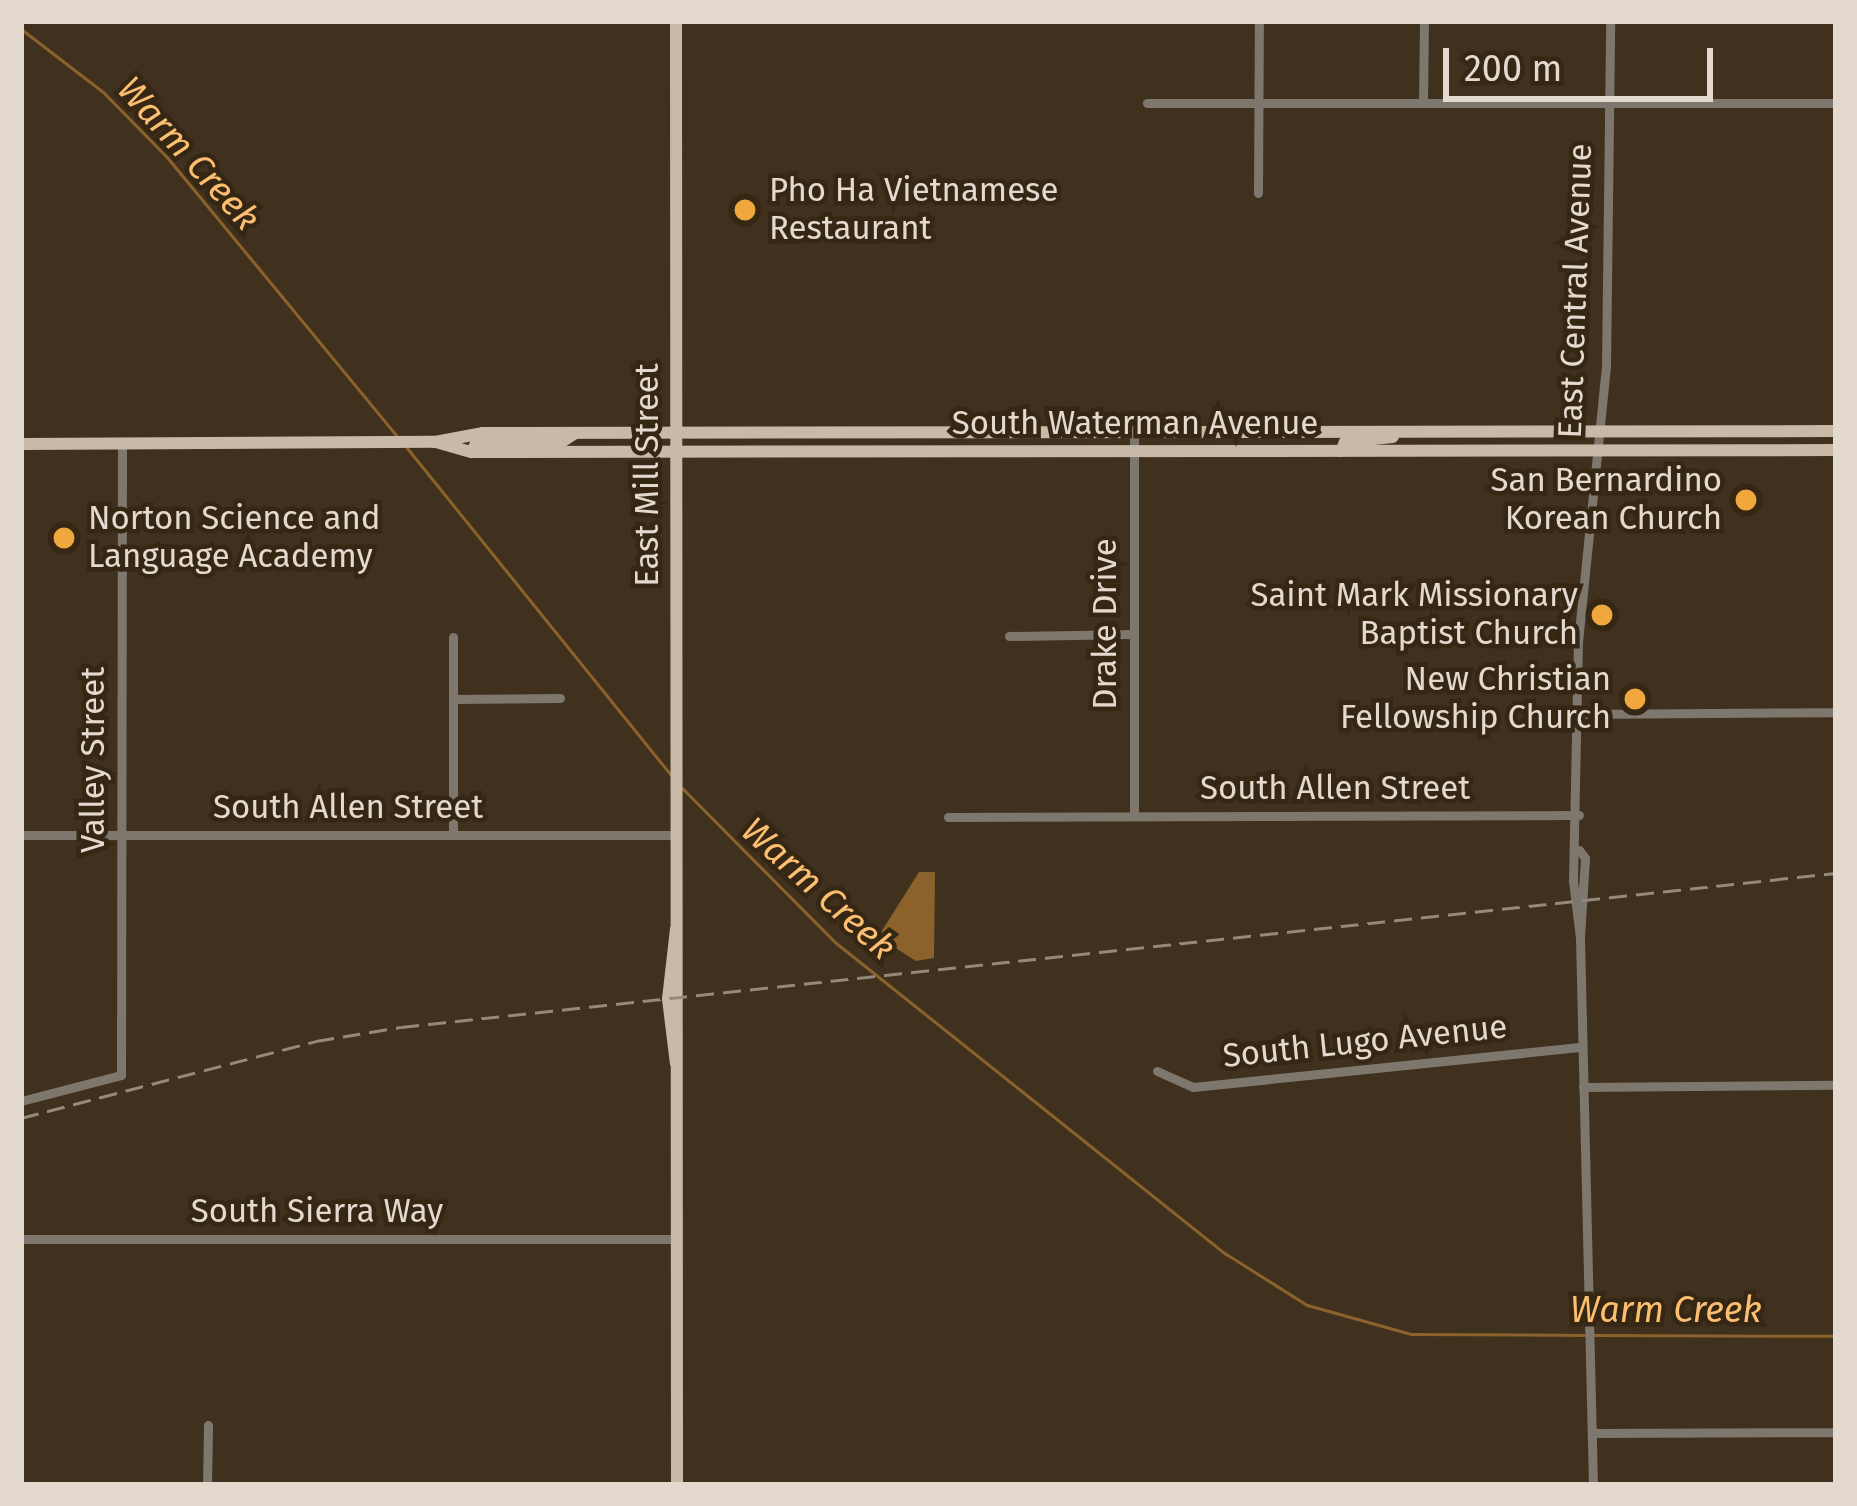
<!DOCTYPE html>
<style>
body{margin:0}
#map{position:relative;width:1857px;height:1506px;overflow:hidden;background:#3f311e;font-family:"Fira Sans",sans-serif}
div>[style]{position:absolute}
.water>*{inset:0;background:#8b622b}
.stream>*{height:3px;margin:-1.5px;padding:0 1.5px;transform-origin:1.5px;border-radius:1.5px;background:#8b622b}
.minor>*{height:9px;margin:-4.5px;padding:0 4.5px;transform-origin:4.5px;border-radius:4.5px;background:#7e776e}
.major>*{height:12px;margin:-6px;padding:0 6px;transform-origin:6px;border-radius:6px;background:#c9b9a7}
.rail>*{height:3px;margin-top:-1.5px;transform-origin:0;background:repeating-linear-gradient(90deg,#95897b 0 18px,transparent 0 27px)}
.dots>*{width:33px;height:33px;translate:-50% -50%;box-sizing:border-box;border:6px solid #352714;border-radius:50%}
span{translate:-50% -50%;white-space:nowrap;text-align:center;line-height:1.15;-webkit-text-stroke:9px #352714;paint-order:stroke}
.poi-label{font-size:33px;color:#e3d9ce}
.left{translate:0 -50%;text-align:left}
.right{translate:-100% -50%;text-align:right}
.street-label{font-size:33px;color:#e3d9ce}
.water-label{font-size:36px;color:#fcbf71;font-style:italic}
.frame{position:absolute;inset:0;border:24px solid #e3d9ce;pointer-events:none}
.scale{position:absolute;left:1443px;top:48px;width:270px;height:54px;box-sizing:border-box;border:6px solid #e3d9ce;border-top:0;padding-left:15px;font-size:36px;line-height:42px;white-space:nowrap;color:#e3d9ce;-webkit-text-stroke:9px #352714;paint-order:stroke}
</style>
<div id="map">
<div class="water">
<i style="clip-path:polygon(919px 872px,935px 872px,934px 958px,916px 961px,878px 937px)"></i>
</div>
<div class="stream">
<i style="left:21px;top:29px;width:103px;rotate:37.5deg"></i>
<i style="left:103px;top:92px;width:90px;rotate:45.5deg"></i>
<i style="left:166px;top:156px;width:363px;rotate:50.5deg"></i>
<i style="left:407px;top:448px;width:422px;rotate:51.1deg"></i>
<i style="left:682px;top:788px;width:218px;rotate:45.2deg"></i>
<i style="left:836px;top:943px;width:499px;rotate:38.6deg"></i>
<i style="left:1226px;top:1254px;width:96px;rotate:32.2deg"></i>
<i style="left:1307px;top:1305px;width:108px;rotate:15.6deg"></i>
<i style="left:1411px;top:1334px;width:173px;rotate:0.3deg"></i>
<i style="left:1594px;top:1335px;width:242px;rotate:0.2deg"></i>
</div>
<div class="minor">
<i style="left:1147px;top:103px;width:689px"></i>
<i style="left:1423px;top:103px;width:82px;rotate:-89.3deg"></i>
<i style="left:1258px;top:193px;width:172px;rotate:-89.7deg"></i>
<i style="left:1009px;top:636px;width:124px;rotate:-0.9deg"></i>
<i style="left:453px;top:699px;width:107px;rotate:-0.5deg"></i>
<i style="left:1578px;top:714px;width:258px;rotate:-0.4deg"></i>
<i style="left:1134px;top:816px;width:384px;rotate:-90deg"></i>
<i style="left:948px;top:817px;width:631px;rotate:-0.18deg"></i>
<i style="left:453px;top:834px;width:197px;rotate:-90deg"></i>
<i style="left:21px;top:835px;width:654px"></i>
<i style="left:1579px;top:850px;width:10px;rotate:53deg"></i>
<i style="left:1585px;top:858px;width:80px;rotate:93.6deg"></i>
<i style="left:1580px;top:938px;width:547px;rotate:88.64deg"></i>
<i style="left:1580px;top:938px;width:58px;rotate:-96.9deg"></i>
<i style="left:1573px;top:880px;width:238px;rotate:-88.8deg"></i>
<i style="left:1578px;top:642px;width:277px;rotate:-84.2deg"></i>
<i style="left:1606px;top:366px;width:345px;rotate:-89.3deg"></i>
<i style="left:1157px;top:1071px;width:39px;rotate:24deg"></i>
<i style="left:1193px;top:1087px;width:391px;rotate:-5.9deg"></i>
<i style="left:1583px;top:1087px;width:253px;rotate:-0.5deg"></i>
<i style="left:21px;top:1101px;width:103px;rotate:-14.6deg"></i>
<i style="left:121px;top:1075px;width:631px;rotate:-89.91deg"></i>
<i style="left:21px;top:1239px;width:655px"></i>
<i style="left:1592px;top:1433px;width:244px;rotate:-0.2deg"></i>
<i style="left:207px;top:1485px;width:60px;rotate:-89deg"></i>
</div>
<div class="major">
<i style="left:676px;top:21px;width:1464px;rotate:89.96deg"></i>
<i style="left:436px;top:442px;width:37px;rotate:16deg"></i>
<i style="left:472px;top:452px;width:1364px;rotate:-0.08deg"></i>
<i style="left:21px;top:444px;width:414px;rotate:-0.3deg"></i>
<i style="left:435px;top:442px;width:49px;rotate:-10.6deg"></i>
<i style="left:483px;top:433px;width:1353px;rotate:-0.08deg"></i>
<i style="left:1341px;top:451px;width:10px;rotate:-66deg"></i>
<i style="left:1345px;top:442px;width:48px;rotate:-5.9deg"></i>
<i style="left:472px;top:452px;width:10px;rotate:-66deg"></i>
<i style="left:476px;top:443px;width:84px"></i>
<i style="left:560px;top:443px;width:17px;rotate:-33deg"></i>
<i style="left:676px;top:929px;width:70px;rotate:96.5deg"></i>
<i style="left:668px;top:999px;width:65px;rotate:83deg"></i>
</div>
<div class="rail">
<i style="left:21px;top:1118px;width:305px;rotate:-14.6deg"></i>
<i style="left:316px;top:1041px;width:86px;rotate:-9.4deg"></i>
<i style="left:401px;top:1027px;width:1443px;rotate:-6.13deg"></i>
</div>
<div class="dots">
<i style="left:745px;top:210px;background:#efa73e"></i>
<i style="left:1746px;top:500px;background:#efa73e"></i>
<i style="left:64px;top:538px;background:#efa73e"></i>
<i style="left:1602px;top:615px;background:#efa73e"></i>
<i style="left:1635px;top:699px;background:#efa73e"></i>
</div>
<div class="poi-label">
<span class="left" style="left:769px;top:210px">Pho Ha Vietnamese<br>Restaurant</span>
<span class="right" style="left:1722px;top:500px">San Bernardino<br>Korean Church</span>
<span class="left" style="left:88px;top:538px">Norton Science and<br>Language Academy</span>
<span class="right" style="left:1578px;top:615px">Saint Mark Missionary<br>Baptist Church</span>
<span class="right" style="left:1611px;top:699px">New Christian<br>Fellowship Church</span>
</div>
<div class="street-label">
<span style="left:1576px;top:291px;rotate:-88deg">East Central Avenue</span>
<span style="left:1135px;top:424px">South Waterman Avenue</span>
<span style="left:648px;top:475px;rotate:-90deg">East Mill Street</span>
<span style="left:1106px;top:624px;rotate:-90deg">Drake Drive</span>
<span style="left:94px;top:760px;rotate:-90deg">Valley Street</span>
<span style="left:1335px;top:789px">South Allen Street</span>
<span style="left:348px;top:808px">South Allen Street</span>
<span style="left:1365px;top:1042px;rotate:-6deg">South Lugo Avenue</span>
<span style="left:317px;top:1212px">South Sierra Way</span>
</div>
<div class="water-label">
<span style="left:188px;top:154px;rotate:48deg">Warm Creek</span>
<span style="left:818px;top:889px;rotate:42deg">Warm Creek</span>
<span style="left:1666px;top:1311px">Warm Creek</span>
</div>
<div class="frame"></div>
<div class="scale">200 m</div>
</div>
